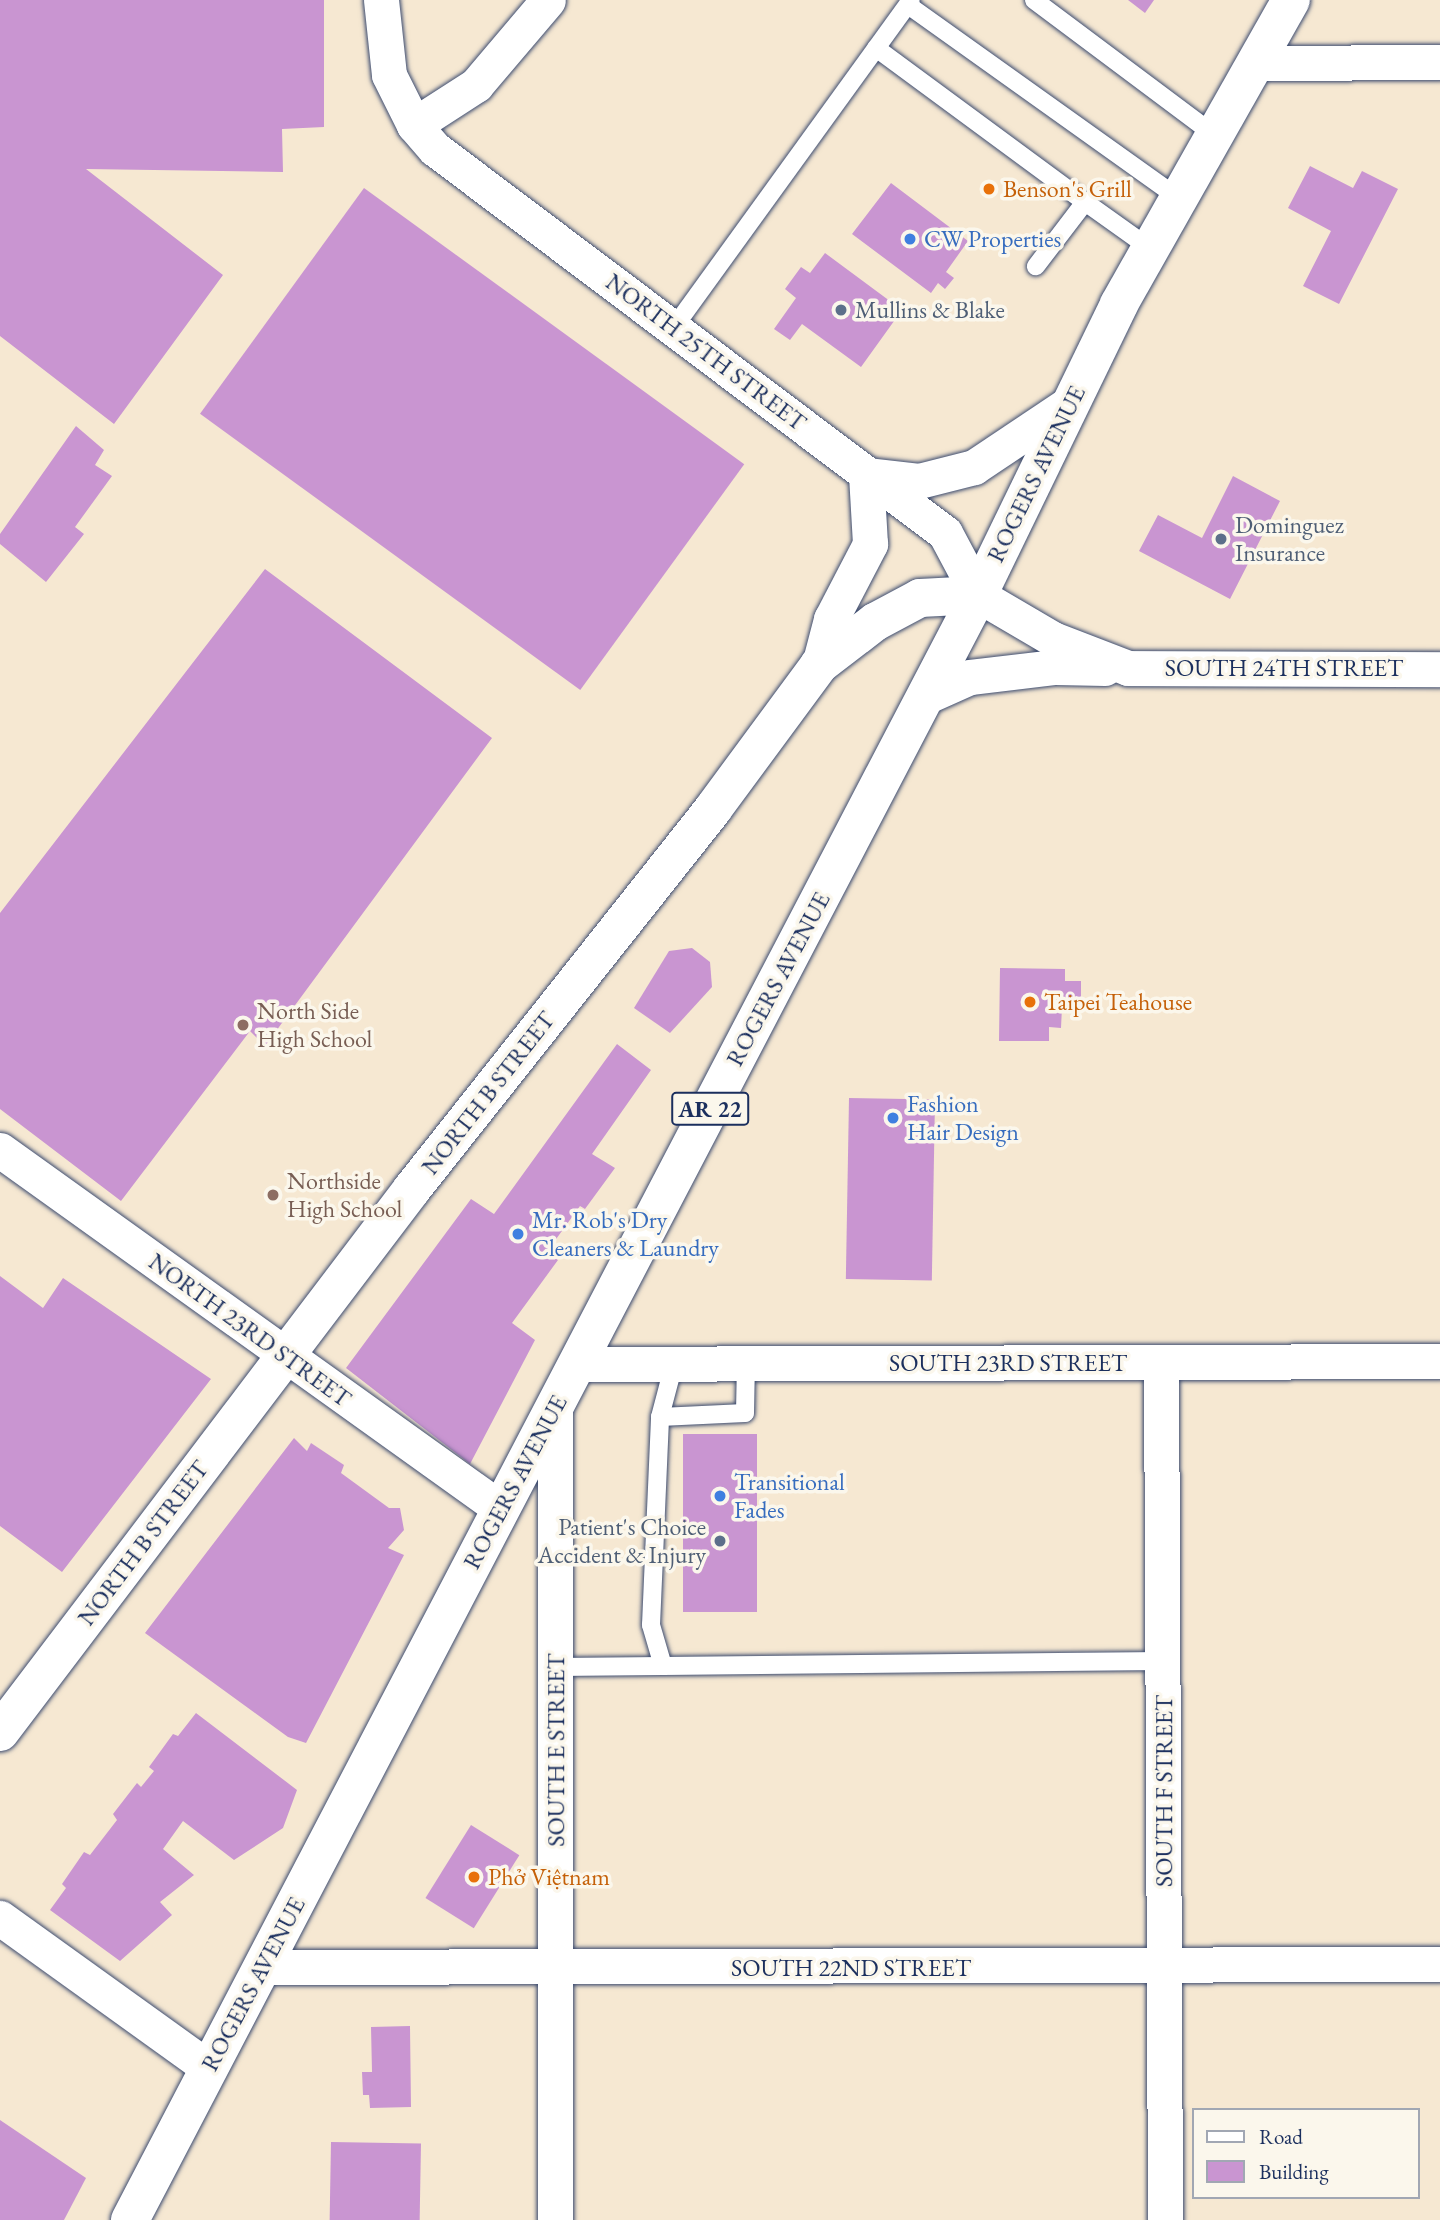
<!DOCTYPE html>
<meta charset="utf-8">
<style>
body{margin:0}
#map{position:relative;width:1440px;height:2220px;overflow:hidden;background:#f6e8d2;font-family:"EB Garamond",serif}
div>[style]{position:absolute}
.building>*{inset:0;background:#c995d1;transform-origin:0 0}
.roads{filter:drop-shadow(0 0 2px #3c4b6f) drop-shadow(0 0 2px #3c4b6f)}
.service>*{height:18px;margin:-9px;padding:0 9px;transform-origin:9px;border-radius:9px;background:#fff}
.minor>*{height:35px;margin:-17.5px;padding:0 17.5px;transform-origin:17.5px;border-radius:17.5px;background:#fff}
.tertiary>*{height:38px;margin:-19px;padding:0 19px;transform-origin:19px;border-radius:19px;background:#fff}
.primary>*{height:38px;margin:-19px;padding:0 19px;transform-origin:19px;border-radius:19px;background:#fff}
.dots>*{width:19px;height:19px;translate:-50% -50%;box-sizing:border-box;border:4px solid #fbf7ec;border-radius:50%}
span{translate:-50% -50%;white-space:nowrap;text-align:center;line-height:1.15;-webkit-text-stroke:7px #fbf7ec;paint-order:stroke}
.shield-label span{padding:2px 5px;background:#fbf7ec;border:2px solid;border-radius:5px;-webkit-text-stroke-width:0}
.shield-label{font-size:23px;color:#1b2f5e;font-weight:700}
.food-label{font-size:24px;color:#c56008}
.left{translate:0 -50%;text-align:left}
.shop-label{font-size:24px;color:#366cbe}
.service-label{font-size:24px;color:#4e5e75}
.right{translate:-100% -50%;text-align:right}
.street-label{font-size:24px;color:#1b2f5e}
.education-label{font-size:24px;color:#785e54}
.legend{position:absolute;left:1192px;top:2108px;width:228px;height:91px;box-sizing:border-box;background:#fbf7ec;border:2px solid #a1a7b3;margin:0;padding:9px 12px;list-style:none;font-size:21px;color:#1b2f5e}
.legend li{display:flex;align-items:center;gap:14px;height:35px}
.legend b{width:35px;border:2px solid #a1a7b3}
</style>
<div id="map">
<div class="building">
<i style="clip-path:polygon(0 0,324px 0,324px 127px,282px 129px,283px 172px,86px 169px,223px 275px,114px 424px,0 336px)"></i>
<i style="clip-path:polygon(1128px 0,1154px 0,1145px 13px)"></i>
<i style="clip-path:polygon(1310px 166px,1353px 188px,1362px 171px,1398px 189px,1339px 304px,1303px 286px,1331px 231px,1288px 208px)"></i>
<i style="clip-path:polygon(891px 183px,968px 241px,946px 272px,954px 278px,945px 289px,938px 283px,931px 293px,852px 234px)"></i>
<i style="left:364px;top:188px;width:470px;height:279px;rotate:36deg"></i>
<i style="clip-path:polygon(825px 253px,902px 310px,861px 367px,802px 324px,790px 340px,774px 329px,796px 298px,785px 289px,801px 267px,810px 273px)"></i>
<i style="clip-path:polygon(76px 426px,104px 450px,95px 465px,112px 476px,75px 527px,84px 534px,46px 582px,0 544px,0 534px)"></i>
<i style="clip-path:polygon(1233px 476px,1280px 501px,1230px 599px,1139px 551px,1158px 515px,1202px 538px)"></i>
<i style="clip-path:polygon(265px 569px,492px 738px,265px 1046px,250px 1031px,121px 1201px,0 1109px,0 913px)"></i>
<i style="clip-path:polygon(692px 948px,710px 962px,712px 987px,670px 1033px,634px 1008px,669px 951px)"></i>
<i style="clip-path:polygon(1000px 968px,1065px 969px,1065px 981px,1081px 981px,1081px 1007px,1062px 1007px,1061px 1028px,1049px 1027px,1049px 1041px,999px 1041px)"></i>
<i style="clip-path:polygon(617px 1044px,651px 1070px,592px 1154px,615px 1168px,585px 1209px,580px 1206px,546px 1253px,558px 1260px,512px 1323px,535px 1340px,470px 1464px,346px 1368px,471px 1199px,494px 1214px)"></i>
<i style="left:849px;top:1098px;width:86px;height:181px;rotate:1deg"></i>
<i style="clip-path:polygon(0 1276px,43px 1308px,63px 1278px,211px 1379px,62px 1572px,0 1526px)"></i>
<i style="left:683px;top:1434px;width:74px;height:178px"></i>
<i style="clip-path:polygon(294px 1438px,307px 1451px,311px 1443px,344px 1465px,341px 1473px,389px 1508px,400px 1508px,404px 1530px,388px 1548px,404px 1555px,306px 1743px,288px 1737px,145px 1633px)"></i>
<i style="clip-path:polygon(196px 1713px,297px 1790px,283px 1828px,234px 1860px,183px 1821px,163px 1849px,194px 1875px,160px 1902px,172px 1915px,120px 1961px,50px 1910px,66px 1888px,62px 1884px,84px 1852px,90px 1855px,117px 1820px,113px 1814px,137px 1783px,141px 1787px,154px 1771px,149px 1767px,173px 1734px,178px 1736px)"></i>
<i style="left:471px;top:1825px;width:57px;height:86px;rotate:32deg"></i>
<i style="clip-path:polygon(410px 2026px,411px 2107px,370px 2108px,369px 2095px,363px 2095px,362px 2072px,372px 2072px,371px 2027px)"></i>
<i style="clip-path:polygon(0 2120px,86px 2178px,64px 2220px,0 2220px)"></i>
<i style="left:331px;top:2142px;width:90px;height:78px;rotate:1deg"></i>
</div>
<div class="roads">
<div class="service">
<i style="left:1034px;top:0;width:227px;rotate:36.8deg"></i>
<i style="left:908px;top:5px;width:334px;rotate:35.5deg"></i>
<i style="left:876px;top:48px;width:260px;rotate:36.4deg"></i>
<i style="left:1085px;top:202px;width:81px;rotate:127.4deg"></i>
<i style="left:1085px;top:202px;width:81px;rotate:35.5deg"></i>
<i style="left:675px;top:326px;width:402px;rotate:-54.1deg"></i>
<i style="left:660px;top:1417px;width:85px;rotate:-2.7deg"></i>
<i style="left:745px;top:1413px;width:50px;rotate:-88.9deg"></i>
<i style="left:663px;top:1666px;width:500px;rotate:-0.57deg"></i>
<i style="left:556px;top:1667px;width:107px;rotate:-0.5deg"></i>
<i style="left:663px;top:1666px;width:43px;rotate:-106.3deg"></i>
<i style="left:651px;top:1625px;width:208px;rotate:-87.5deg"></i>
<i style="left:660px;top:1417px;width:55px;rotate:-75.2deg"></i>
</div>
<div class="minor">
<i style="left:381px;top:0;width:75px;rotate:83.9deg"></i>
<i style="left:389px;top:75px;width:56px;rotate:63.4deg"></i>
<i style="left:414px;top:125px;width:32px;rotate:49deg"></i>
<i style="left:435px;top:149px;width:638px;rotate:36.98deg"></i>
<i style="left:945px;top:533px;width:70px;rotate:62deg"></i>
<i style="left:978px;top:595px;width:87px;rotate:30.4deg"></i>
<i style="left:1053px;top:639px;width:80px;rotate:21.1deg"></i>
<i style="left:1128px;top:668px;width:312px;rotate:0.2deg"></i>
<i style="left:1258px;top:63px;width:182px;rotate:-0.3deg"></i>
<i style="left:414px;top:125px;width:74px;rotate:-32.8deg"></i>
<i style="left:476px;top:85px;width:111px;rotate:-49.7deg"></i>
<i style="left:819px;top:665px;width:48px;rotate:-75.4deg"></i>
<i style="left:831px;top:619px;width:85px;rotate:-62.5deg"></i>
<i style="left:870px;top:544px;width:69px;rotate:-93.3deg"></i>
<i style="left:866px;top:475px;width:53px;rotate:6.5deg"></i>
<i style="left:919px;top:481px;width:57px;rotate:-14.3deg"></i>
<i style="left:974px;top:467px;width:117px;rotate:-33.8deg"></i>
<i style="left:925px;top:697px;width:49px;rotate:-24deg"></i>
<i style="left:970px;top:677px;width:86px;rotate:-6.7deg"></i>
<i style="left:1055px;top:667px;width:50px;rotate:1.1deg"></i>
<i style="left:0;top:1150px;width:616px;rotate:35.62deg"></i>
<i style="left:1161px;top:1362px;width:858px;rotate:89.73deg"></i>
<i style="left:577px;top:1364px;width:863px;rotate:-0.2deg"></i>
<i style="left:0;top:1918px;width:257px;rotate:35.7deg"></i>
<i style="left:262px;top:1967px;width:1178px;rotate:-0.15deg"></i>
<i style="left:555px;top:2220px;width:814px;rotate:-90deg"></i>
</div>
<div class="tertiary">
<i style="left:0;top:1732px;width:682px;rotate:-52.81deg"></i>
<i style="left:412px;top:1189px;width:485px;rotate:-51.6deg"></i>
<i style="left:713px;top:809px;width:179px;rotate:-53.6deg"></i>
<i style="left:819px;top:665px;width:71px;rotate:-37.5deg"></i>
<i style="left:875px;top:622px;width:51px;rotate:-28.1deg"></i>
<i style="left:920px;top:598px;width:58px;rotate:-3deg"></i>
</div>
<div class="primary">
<i style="left:130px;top:2220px;width:1833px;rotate:-62.44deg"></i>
<i style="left:978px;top:595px;width:323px;rotate:-64.1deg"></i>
<i style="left:1119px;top:304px;width:349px;rotate:-60.5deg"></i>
</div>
</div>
<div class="dots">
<i style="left:989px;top:189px;background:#e8710a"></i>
<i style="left:910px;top:239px;background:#3f7fe0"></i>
<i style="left:841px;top:310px;background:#5c6f8a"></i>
<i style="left:1221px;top:539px;background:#5c6f8a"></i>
<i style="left:1030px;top:1002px;background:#e8710a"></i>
<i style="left:243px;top:1025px;background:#8d6e63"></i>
<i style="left:893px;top:1118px;background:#3f7fe0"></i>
<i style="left:273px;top:1195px;background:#8d6e63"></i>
<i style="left:518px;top:1234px;background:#3f7fe0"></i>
<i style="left:720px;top:1496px;background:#3f7fe0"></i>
<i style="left:720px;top:1541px;background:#5c6f8a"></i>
<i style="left:474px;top:1877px;background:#e8710a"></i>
</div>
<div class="shield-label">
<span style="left:710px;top:1109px">AR 22</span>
</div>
<div class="food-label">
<span class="left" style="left:1003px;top:189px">Benson's Grill</span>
<span class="left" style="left:1044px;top:1002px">Taipei Teahouse</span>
<span class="left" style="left:488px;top:1877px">Phở Việtnam</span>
</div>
<div class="shop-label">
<span class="left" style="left:924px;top:239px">CW Properties</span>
<span class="left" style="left:907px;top:1118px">Fashion<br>Hair Design</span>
<span class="left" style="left:532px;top:1234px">Mr. Rob's Dry<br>Cleaners &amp; Laundry</span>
<span class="left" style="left:734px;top:1496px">Transitional<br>Fades</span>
</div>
<div class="service-label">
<span class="left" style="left:855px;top:310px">Mullins &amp; Blake</span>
<span class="left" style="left:1235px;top:539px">Dominguez<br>Insurance</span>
<span class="right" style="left:706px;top:1541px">Patient's Choice<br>Accident &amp; Injury</span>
</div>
<div class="street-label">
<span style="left:706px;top:352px;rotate:37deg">NORTH 25TH STREET</span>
<span style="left:1036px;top:474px;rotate:-64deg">ROGERS AVENUE</span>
<span style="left:1284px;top:668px">SOUTH 24TH STREET</span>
<span style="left:778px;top:979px;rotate:-62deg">ROGERS AVENUE</span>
<span style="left:488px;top:1093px;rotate:-52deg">NORTH B STREET</span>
<span style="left:250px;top:1330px;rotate:36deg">NORTH 23RD STREET</span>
<span style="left:1008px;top:1363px">SOUTH 23RD STREET</span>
<span style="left:515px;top:1482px;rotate:-62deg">ROGERS AVENUE</span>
<span style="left:143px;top:1543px;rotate:-53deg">NORTH B STREET</span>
<span style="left:556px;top:1750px;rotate:-90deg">SOUTH E STREET</span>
<span style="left:1164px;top:1791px;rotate:-90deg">SOUTH F STREET</span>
<span style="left:851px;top:1968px">SOUTH 22ND STREET</span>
<span style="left:253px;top:1984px;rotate:-62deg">ROGERS AVENUE</span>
</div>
<div class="education-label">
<span class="left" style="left:257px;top:1025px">North Side<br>High School</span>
<span class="left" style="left:287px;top:1195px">Northside<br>High School</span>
</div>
<ul class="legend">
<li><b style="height:9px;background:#fff"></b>Road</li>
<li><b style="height:19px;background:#c995d1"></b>Building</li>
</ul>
</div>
